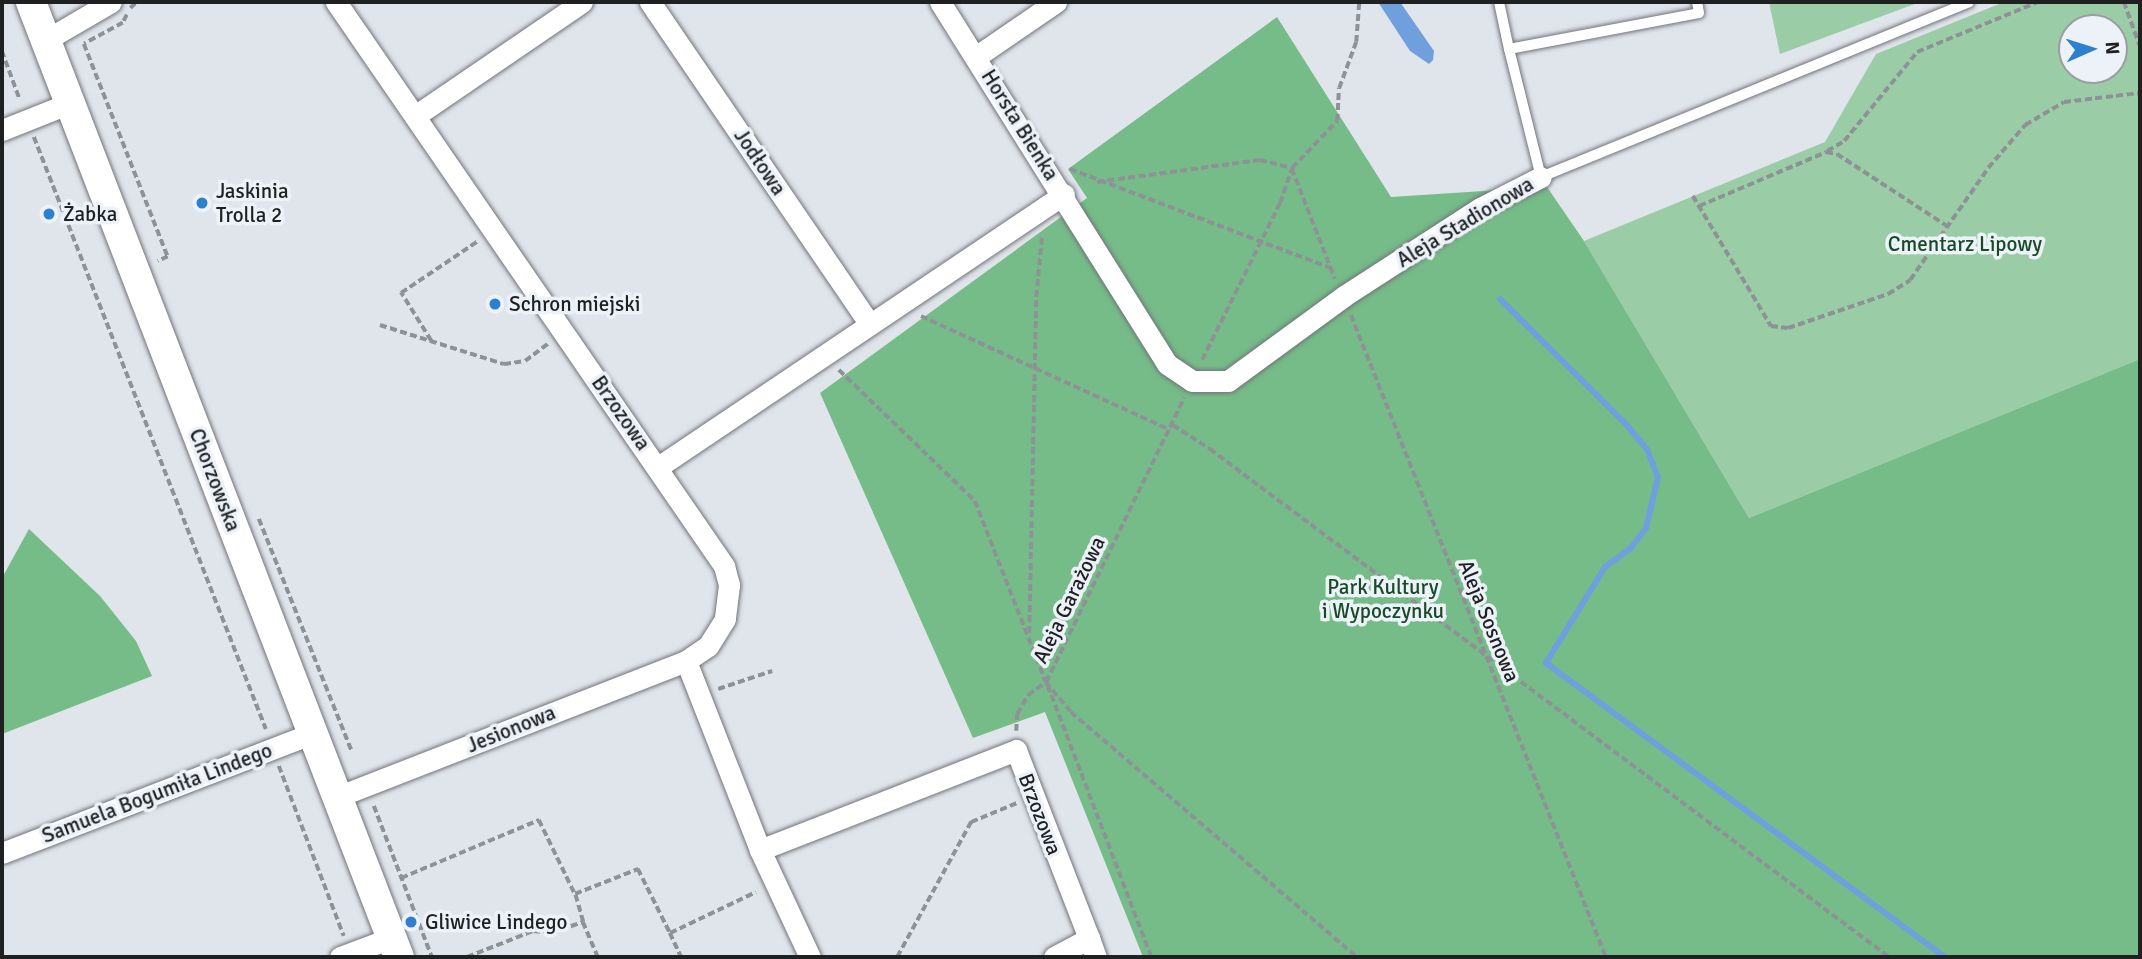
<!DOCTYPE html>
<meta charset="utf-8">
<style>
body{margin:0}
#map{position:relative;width:2142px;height:959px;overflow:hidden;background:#e0e4eb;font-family:Signika,sans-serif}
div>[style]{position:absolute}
.green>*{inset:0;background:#9acca5}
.forest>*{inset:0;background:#76bc88}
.water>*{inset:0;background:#6fa0dd}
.stream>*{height:6px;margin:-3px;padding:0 3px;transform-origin:3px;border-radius:3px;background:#6fa0dd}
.path>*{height:3.5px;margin-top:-1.75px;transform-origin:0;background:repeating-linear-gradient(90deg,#8e9196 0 7px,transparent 0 10.5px)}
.roads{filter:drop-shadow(0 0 2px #71747a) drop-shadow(0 0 2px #71747a)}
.lane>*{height:10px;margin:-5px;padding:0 5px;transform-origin:5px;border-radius:5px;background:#fff}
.street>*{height:21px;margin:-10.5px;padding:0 10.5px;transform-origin:10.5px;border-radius:10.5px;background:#fff}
.secondary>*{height:30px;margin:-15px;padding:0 15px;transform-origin:15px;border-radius:15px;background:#fff}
.dots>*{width:19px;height:19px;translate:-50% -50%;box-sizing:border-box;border:4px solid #edf2f8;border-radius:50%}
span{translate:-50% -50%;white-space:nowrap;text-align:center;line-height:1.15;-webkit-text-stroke:7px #edf2f8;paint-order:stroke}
.street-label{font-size:21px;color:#1e2022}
.poi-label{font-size:21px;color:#1e2022}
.left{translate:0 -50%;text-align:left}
.park-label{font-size:21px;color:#174b28}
.frame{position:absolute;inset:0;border:4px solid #1e2022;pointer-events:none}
.north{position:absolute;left:2058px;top:14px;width:70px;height:70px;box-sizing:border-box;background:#edf2f8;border:2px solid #9a9ea2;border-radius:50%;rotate:87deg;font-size:19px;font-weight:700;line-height:28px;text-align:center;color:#1e2022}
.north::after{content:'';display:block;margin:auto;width:24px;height:32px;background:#2e80cf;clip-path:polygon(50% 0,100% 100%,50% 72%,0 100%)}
</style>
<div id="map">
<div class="green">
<i style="clip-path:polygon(1769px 2px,1920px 2px,1780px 54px)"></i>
<i style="clip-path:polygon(evenodd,2004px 2px,2140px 2px,2140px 359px,1749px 518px,1584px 241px,1825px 142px,1876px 54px,2004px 2px,2072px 28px,2114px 28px,2114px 70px,2072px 70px,2072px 28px)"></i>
</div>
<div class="forest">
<i style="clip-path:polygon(1277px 17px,1391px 197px,1547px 187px,1584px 241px,1749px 518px,2140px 359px,2140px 957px,1143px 957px,1045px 712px,973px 738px,820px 393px,1087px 198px,1068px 169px)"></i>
<i style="clip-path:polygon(29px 529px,100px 596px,136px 641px,152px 676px,2px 734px,2px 578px)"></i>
</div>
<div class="water">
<i style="clip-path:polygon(1378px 2px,1400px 2px,1434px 51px,1433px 60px,1429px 64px,1410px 51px)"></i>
</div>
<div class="stream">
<i style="left:1500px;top:299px;width:175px;rotate:44.8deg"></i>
<i style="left:1624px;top:422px;width:35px;rotate:50deg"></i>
<i style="left:1647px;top:449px;width:30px;rotate:69deg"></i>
<i style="left:1658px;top:477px;width:52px;rotate:103.2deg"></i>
<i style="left:1646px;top:528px;width:25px;rotate:127deg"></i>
<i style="left:1631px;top:548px;width:32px;rotate:144deg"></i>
<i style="left:1605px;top:567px;width:113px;rotate:121.6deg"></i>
<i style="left:1546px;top:663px;width:496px;rotate:36.4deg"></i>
</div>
<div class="path">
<i style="left:2124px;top:2px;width:47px;rotate:70deg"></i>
<i style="left:130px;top:8px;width:9px;rotate:-41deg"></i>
<i style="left:127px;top:15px;width:9px;rotate:117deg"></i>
<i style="left:123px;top:23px;width:44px;rotate:151.7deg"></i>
<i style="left:84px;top:44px;width:229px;rotate:68.5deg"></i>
<i style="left:168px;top:257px;width:11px;rotate:158deg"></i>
<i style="left:2px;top:51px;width:52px;rotate:69.8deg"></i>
<i style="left:34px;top:137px;width:636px;rotate:68.6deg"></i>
<i style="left:1827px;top:151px;width:20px;rotate:-30deg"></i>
<i style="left:1844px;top:141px;width:115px;rotate:-50.6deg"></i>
<i style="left:1917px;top:52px;width:131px;rotate:-22.5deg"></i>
<i style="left:1070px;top:169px;width:278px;rotate:20.8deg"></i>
<i style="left:1292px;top:169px;width:118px;rotate:68.6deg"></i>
<i style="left:1097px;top:182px;width:164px;rotate:-7.7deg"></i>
<i style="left:1260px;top:160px;width:33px;rotate:14deg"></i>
<i style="left:1693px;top:196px;width:152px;rotate:59deg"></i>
<i style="left:1771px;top:326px;width:17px;rotate:7deg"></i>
<i style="left:1788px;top:328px;width:106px;rotate:-18.8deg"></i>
<i style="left:1888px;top:294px;width:26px;rotate:-32deg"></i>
<i style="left:1910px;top:280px;width:136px;rotate:-55.1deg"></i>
<i style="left:1988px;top:168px;width:57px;rotate:-49.3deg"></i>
<i style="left:2025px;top:125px;width:45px;rotate:-30.5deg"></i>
<i style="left:2064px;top:102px;width:77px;rotate:-6.8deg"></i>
<i style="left:1699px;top:206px;width:138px;rotate:-23deg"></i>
<i style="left:1826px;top:152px;width:11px;rotate:10deg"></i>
<i style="left:1837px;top:154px;width:131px;rotate:33.2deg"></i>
<i style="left:1351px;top:315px;width:691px;rotate:68.34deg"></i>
<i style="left:921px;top:316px;width:274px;rotate:24.6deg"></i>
<i style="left:380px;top:325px;width:130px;rotate:17.5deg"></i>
<i style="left:504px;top:364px;width:21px;rotate:-8deg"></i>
<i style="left:525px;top:361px;width:30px;rotate:-37deg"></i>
<i style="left:431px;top:341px;width:57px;rotate:-122deg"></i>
<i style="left:401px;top:293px;width:93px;rotate:-34deg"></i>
<i style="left:1202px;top:360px;width:175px;rotate:-63.6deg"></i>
<i style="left:1280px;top:203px;width:37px;rotate:-71deg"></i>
<i style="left:1292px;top:168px;width:65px;rotate:-46.2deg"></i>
<i style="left:1337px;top:121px;width:33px;rotate:-87deg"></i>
<i style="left:1339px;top:88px;width:49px;rotate:-69.7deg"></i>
<i style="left:1356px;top:42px;width:40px;rotate:-85.7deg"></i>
<i style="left:839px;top:370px;width:189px;rotate:43.9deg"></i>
<i style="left:975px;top:501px;width:194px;rotate:68.6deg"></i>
<i style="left:1046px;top:682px;width:39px;rotate:50deg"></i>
<i style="left:1071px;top:712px;width:377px;rotate:40.6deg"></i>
<i style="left:1173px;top:425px;width:44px;rotate:33deg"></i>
<i style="left:1210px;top:449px;width:848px;rotate:36.8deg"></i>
<i style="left:259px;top:519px;width:250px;rotate:68.2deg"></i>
<i style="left:1029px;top:633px;width:336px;rotate:-88.8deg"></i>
<i style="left:1036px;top:297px;width:62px;rotate:-84.5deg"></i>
<i style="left:718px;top:689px;width:57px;rotate:-18.4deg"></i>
<i style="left:1016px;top:731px;width:17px;rotate:-87deg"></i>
<i style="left:1017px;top:714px;width:22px;rotate:-60deg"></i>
<i style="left:1028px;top:695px;width:22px;rotate:-36deg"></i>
<i style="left:279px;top:766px;width:182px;rotate:69.1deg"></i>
<i style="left:374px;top:806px;width:162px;rotate:69deg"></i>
<i style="left:401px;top:878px;width:150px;rotate:-22.8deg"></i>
<i style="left:539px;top:820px;width:82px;rotate:64.1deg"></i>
<i style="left:583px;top:922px;width:38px;rotate:67deg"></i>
<i style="left:670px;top:933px;width:26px;rotate:65deg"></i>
<i style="left:467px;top:957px;width:71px;rotate:-21.5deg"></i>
<i style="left:533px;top:931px;width:18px;rotate:6deg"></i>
<i style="left:551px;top:933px;width:34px;rotate:-19deg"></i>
<i style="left:583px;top:922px;width:29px;rotate:-106deg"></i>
<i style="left:575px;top:894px;width:68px;rotate:-21.6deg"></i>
<i style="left:638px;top:869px;width:72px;rotate:63.4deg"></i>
<i style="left:670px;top:933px;width:95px;rotate:-25.5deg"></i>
<i style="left:897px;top:957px;width:154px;rotate:-61.3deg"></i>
<i style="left:971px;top:822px;width:50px;rotate:-22.4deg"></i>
<i style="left:1151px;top:957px;width:294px;rotate:-110.9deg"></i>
<i style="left:1046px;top:682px;width:316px;rotate:-64.1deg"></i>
</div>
<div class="roads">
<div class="lane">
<i style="left:1499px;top:2px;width:48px;rotate:78deg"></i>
<i style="left:1509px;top:49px;width:193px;rotate:-10.7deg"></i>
<i style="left:1699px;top:13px;width:11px;rotate:-100deg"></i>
<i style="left:1509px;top:49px;width:132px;rotate:76deg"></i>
<i style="left:1541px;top:177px;width:462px;rotate:-22.2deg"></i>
</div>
<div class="street">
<i style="left:336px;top:2px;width:685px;rotate:55.47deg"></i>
<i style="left:724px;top:566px;width:20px;rotate:75deg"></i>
<i style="left:729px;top:585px;width:34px;rotate:97deg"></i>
<i style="left:725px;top:619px;width:32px;rotate:122deg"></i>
<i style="left:708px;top:646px;width:27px;rotate:146deg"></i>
<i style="left:686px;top:661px;width:203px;rotate:68.6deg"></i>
<i style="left:760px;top:850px;width:118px;rotate:65deg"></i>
<i style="left:650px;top:2px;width:389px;rotate:55.7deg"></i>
<i style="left:940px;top:2px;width:427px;rotate:57.9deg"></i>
<i style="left:1167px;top:364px;width:30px;rotate:34deg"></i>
<i style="left:1192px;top:381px;width:36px"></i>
<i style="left:1228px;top:381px;width:144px;rotate:-36.2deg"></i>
<i style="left:1344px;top:296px;width:162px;rotate:-32.9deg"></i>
<i style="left:1480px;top:208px;width:68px;rotate:-26.9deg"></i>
<i style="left:46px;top:40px;width:75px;rotate:-30.3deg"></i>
<i style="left:977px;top:56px;width:96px;rotate:-34.4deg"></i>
<i style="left:415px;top:116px;width:202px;rotate:-34.3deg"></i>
<i style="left:2px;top:130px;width:73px;rotate:-21.7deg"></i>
<i style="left:658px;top:467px;width:489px;rotate:-33.9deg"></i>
<i style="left:337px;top:797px;width:375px;rotate:-21.3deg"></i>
<i style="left:760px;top:850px;width:275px;rotate:-21.3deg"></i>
<i style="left:1016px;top:750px;width:202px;rotate:68.8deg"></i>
<i style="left:2px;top:853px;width:333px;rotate:-21.1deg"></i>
<i style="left:340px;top:957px;width:54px;rotate:-20.4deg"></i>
<i style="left:1054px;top:957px;width:40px;rotate:-28deg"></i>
<i style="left:1089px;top:938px;width:20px;rotate:70deg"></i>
</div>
<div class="secondary">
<i style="left:31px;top:2px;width:1023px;rotate:68.93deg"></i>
</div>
</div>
<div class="dots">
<i style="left:202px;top:203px;background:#2e80cf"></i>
<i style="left:49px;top:214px;background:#2e80cf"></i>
<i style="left:495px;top:304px;background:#2e80cf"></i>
<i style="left:411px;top:922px;background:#2e80cf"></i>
</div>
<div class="street-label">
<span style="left:1020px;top:125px;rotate:58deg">Horsta Bienka</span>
<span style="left:760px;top:162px;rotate:56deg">Jodłowa</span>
<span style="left:1465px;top:222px;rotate:-31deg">Aleja Stadionowa</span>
<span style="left:621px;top:413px;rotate:55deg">Brzozowa</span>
<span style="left:215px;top:480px;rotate:69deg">Chorzowska</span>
<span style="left:1069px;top:600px;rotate:-64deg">Aleja Garażowa</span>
<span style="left:1489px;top:621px;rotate:68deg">Aleja Sosnowa</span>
<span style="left:511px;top:729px;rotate:-22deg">Jesionowa</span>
<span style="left:157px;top:793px;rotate:-21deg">Samuela Bogumiła Lindego</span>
<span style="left:1040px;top:814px;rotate:69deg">Brzozowa</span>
</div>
<div class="poi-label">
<span class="left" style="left:216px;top:203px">Jaskinia<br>Trolla 2</span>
<span class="left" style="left:63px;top:214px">Żabka</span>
<span class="left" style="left:509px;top:304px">Schron miejski</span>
<span class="left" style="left:425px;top:922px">Gliwice Lindego</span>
</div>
<div class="park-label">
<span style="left:1965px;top:244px">Cmentarz Lipowy</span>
<span style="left:1383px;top:599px">Park Kultury<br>i Wypoczynku</span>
</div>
<div class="frame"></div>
<div class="north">N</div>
</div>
